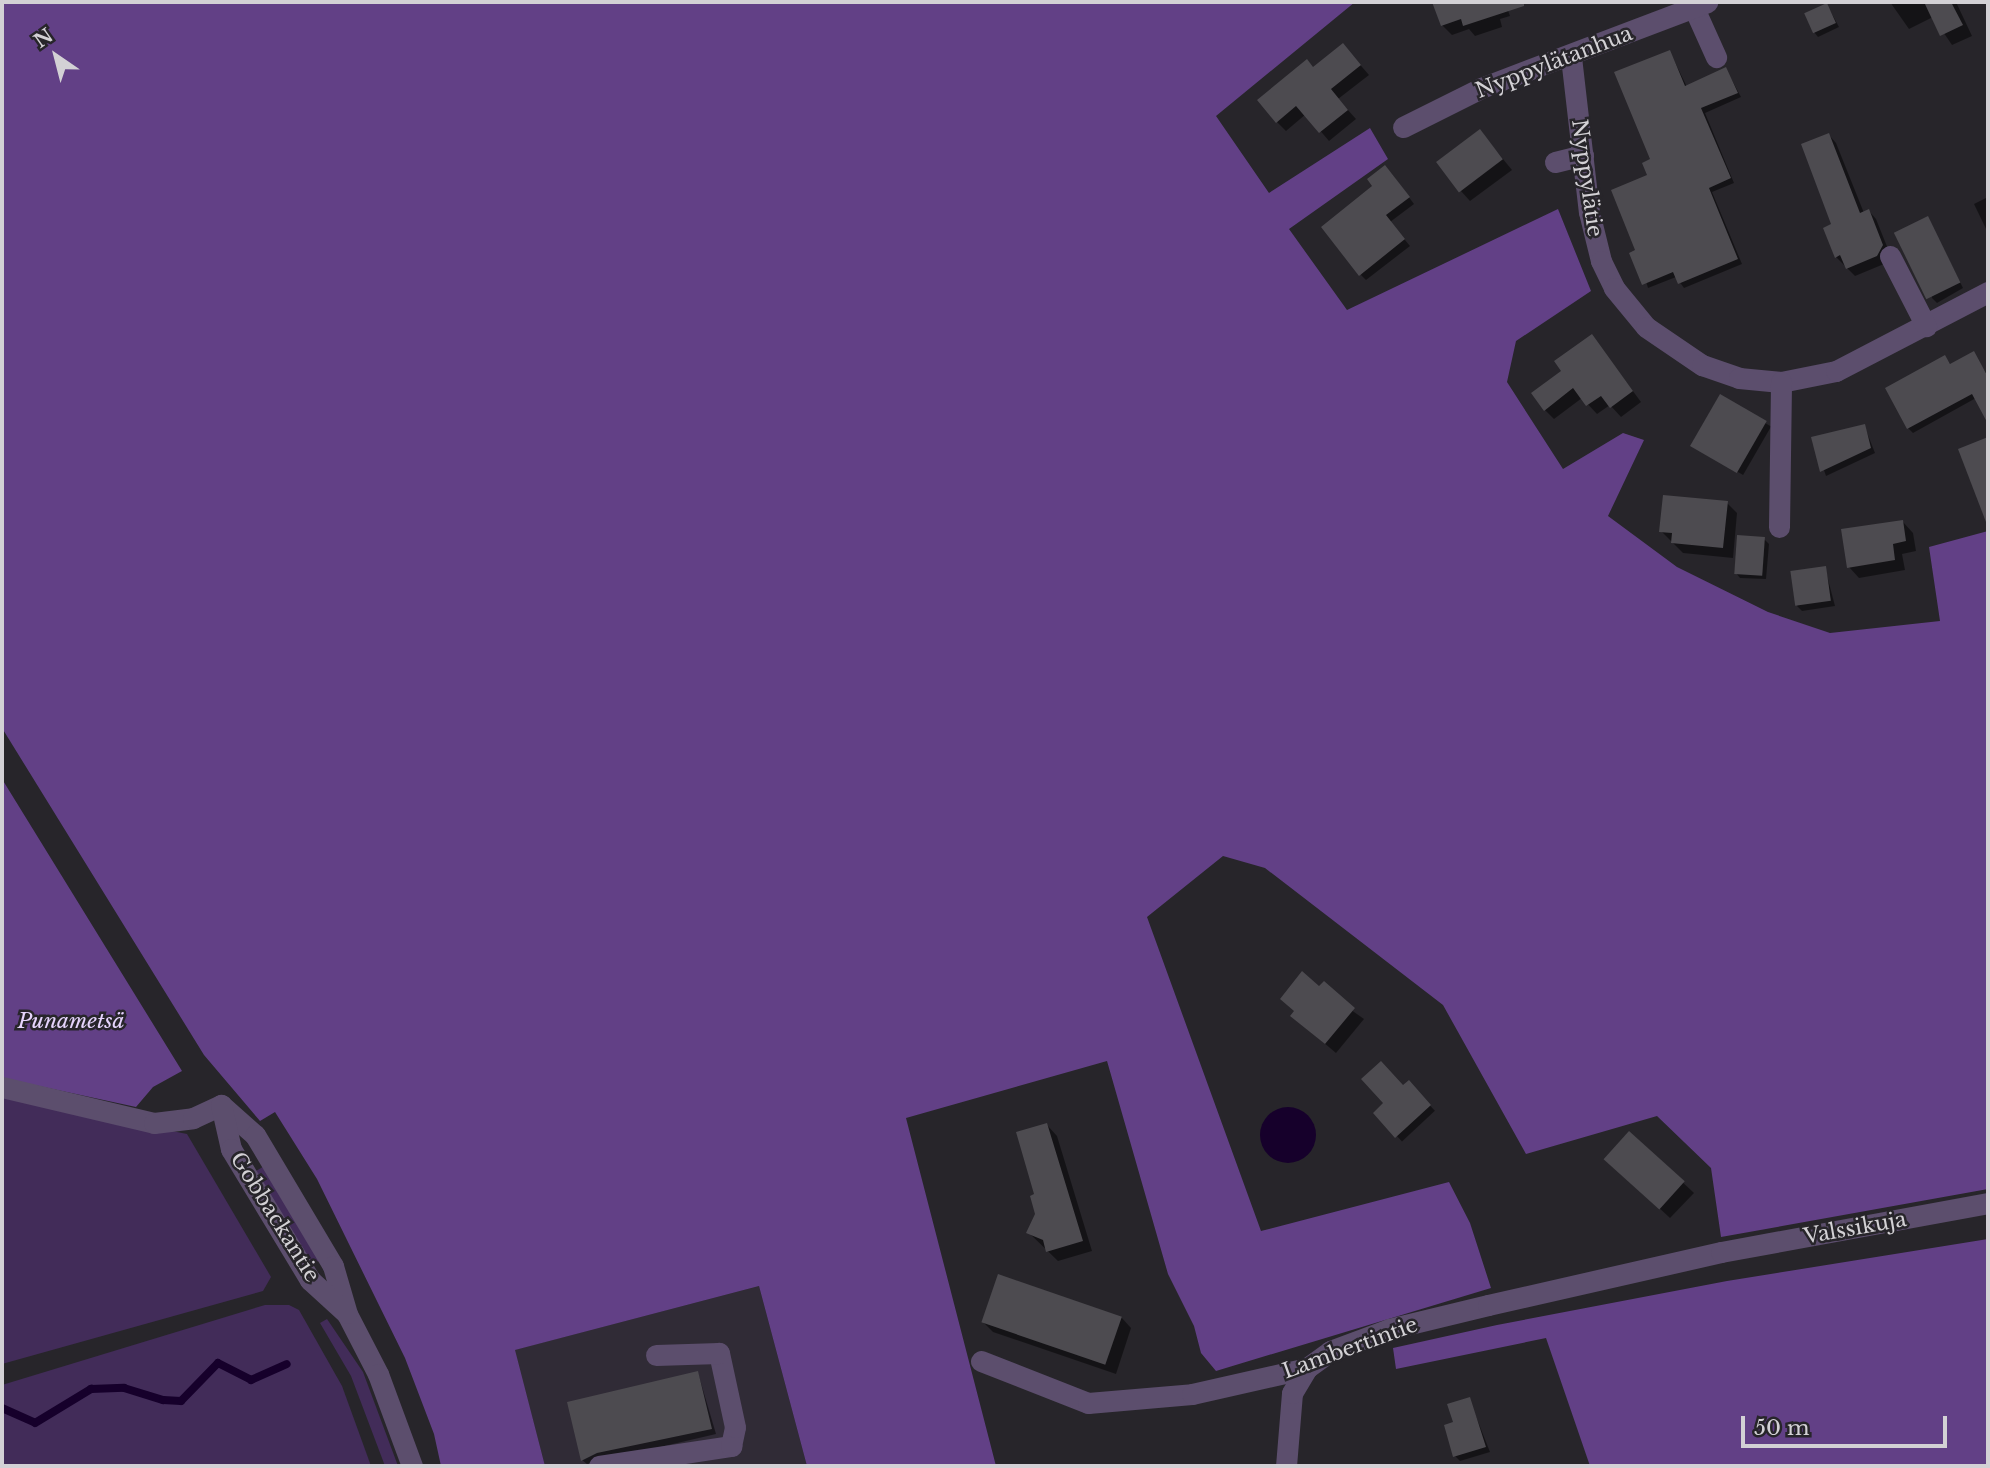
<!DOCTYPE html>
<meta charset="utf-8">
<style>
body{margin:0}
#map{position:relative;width:1990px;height:1468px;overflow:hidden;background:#27252a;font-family:"Libre Baskerville",serif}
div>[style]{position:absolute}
.built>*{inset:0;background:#302b36}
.green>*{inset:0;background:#422c59;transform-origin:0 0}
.forest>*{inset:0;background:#624086}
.water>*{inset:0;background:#16002b}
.round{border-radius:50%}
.shadow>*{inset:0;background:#0007;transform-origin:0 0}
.stream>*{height:8px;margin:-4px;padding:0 4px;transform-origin:4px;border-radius:4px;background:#16002b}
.building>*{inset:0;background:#4d4b50;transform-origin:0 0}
.minor>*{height:21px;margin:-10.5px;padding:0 10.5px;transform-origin:10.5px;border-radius:10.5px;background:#5c4e6d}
span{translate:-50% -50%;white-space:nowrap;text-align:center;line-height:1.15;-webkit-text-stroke:5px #27252a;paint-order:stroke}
.street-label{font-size:21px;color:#d3d1d5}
.park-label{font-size:21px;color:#e6d4fd;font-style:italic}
.frame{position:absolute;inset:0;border:4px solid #d3d1d5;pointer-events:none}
.north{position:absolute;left:21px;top:21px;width:70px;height:70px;-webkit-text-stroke:5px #27252a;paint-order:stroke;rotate:325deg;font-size:19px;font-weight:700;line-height:28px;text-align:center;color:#d3d1d5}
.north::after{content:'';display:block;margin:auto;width:24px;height:32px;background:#d3d1d5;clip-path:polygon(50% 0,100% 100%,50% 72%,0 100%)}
.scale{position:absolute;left:1741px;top:1416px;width:206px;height:32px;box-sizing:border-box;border:4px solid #d3d1d5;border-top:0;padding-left:9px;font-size:21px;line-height:24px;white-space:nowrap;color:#d3d1d5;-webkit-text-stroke:5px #27252a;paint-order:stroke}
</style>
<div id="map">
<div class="built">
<i style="clip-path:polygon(759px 1286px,807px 1466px,545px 1466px,514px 1350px)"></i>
</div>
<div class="green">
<i style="clip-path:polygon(2px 1097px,187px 1134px,271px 1277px,263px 1291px,2px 1364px)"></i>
<i style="left:266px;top:1165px;width:109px;height:13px;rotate:59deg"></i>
<i style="clip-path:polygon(265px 1305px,289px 1305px,299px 1310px,342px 1386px,371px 1466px,2px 1466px,2px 1385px)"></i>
<i style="clip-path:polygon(327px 1319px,363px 1372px,398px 1466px,385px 1466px,351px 1376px,320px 1323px)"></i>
</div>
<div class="forest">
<i style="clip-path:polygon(2px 2px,1355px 2px,1216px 116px,1269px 193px,1370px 128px,1388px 159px,1289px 229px,1347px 310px,1558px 209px,1591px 291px,1516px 341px,1507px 382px,1563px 469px,1623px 433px,1644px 440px,1608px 516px,1677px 567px,1768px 612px,1830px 633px,1940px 621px,1929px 547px,1988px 531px,1988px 1189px,1721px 1237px,1711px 1168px,1657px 1116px,1526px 1154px,1443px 1005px,1265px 868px,1223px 856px,1147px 917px,1261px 1231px,1449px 1182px,1470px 1223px,1491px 1288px,1216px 1371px,1201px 1353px,1194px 1326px,1168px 1274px,1107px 1061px,906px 1118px,996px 1466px,807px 1466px,759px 1286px,515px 1350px,545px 1466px,441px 1466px,434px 1434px,405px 1358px,317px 1179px,275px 1112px,260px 1121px,204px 1055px,2px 728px)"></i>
<i style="clip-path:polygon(2px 779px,182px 1071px,153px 1087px,136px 1107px,2px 1078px)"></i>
<i style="clip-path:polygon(1988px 1239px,1988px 1466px,1590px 1466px,1546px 1338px,1396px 1369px,1393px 1348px,1497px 1325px,1727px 1281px)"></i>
</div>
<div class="water">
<i class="round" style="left:1260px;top:1107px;width:56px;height:56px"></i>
</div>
<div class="shadow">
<i style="clip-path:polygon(1434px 2px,1505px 2px,1510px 16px,1500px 19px,1502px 27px,1475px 36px,1469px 29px,1452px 35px,1442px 25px)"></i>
<i style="clip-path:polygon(1890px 2px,1956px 2px,1972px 36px,1952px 45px,1933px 17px,1909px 29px)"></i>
<i style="clip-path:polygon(1827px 5px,1839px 27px,1818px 37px,1814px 32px)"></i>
<i style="clip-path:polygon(1343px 45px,1369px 75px,1338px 99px,1356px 119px,1329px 141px,1306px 114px,1286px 131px,1277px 122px,1314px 69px)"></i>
<i style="clip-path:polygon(1670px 52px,1687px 87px,1726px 69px,1741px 97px,1705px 113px,1734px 183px,1712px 192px,1742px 264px,1684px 288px,1676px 277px,1648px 288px,1637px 251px)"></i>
<i style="clip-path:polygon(1480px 131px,1512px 170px,1470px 201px,1460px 190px)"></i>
<i style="clip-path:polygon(1829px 135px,1836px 143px,1864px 213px,1869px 211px,1876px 219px,1890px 254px,1884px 264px,1855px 276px,1836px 257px)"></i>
<i style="clip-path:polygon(1391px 173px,1414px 204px,1390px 222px,1410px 246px,1366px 280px,1361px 275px)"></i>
<i style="clip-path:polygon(1988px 197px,1988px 233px,1974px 204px)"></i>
<i style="clip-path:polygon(1928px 218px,1963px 288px,1937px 303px,1932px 298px)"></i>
<i style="clip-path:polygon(1592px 336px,1641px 402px,1621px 417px,1610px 405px,1597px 414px,1582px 398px,1554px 419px,1545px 410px,1564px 371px)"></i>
<i style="clip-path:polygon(1973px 353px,1988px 376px,1988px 401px,1982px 405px,1976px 398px,1913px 433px,1908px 428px,1945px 357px,1951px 365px)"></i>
<i style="left:1720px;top:397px;width:59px;height:56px;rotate:30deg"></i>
<i style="clip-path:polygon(1864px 425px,1875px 453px,1826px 476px,1813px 438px)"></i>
<i style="clip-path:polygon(1727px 503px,1737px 513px,1733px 558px,1683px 553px,1661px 531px)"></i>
<i style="clip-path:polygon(1903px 522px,1913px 533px,1916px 551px,1902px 554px,1905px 570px,1859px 578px,1849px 567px)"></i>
<i style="clip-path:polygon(1764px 539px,1769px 544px,1766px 579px,1740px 578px,1736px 573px)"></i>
<i style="clip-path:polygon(1825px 568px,1835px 606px,1802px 611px,1797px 606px)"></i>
<i style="clip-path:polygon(1320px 988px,1364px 1019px,1336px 1053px,1292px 1016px)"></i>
<i style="left:1409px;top:1083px;width:38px;height:45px;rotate:47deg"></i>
<i style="clip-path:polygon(1047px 1125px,1057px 1136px,1092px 1251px,1058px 1261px,1028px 1232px,1037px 1215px)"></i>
<i style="clip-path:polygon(1630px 1133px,1694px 1193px,1670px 1218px,1617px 1169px)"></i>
<i style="clip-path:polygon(1121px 1317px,1131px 1328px,1116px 1374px,993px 1332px,983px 1322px)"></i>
<i style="clip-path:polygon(698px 1373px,716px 1434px,587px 1464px,582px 1460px)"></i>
<i style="clip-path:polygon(1469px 1399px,1490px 1452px,1460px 1461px,1455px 1456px,1455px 1423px)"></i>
</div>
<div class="stream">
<i style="left:2px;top:1408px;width:36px;rotate:24deg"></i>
<i style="left:35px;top:1423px;width:66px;rotate:-31.3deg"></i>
<i style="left:91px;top:1389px;width:33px;rotate:-2deg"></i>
<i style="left:124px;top:1388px;width:41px;rotate:17.1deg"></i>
<i style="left:163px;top:1400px;width:18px;rotate:3deg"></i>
<i style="left:181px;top:1401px;width:53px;rotate:-45.8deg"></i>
<i style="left:218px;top:1363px;width:37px;rotate:27deg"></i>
<i style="left:251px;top:1380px;width:39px;rotate:-24deg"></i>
</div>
<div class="building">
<i style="clip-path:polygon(1432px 2px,1524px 2px,1524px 6px,1463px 26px,1461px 19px,1441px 26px)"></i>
<i style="clip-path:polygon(1924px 2px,1951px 2px,1963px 25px,1940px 36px)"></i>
<i style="left:1827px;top:3px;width:22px;height:25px;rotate:66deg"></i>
<i style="clip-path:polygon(1343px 43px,1361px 65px,1331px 89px,1348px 110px,1319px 133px,1296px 106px,1276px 123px,1257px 100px,1307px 59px,1313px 67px)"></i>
<i style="clip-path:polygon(1670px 50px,1685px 86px,1726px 67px,1738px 93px,1701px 108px,1731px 178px,1709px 188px,1738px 259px,1678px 284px,1673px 272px,1642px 285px,1629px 253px,1635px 250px,1611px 190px,1647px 175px,1642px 163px,1650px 159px,1614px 72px)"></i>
<i style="left:1480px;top:129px;width:38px;height:55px;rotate:53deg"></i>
<i style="clip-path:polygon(1829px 133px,1860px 213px,1869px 209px,1883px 245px,1877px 256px,1846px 269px,1840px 255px,1835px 258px,1823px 228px,1831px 224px,1801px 144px)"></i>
<i style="clip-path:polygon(1385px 165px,1410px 197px,1386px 215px,1405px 239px,1359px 276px,1321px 227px,1372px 186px,1367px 179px)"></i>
<i style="left:1928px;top:216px;width:74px;height:38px;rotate:64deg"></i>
<i style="clip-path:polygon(1592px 334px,1633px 391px,1610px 408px,1601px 396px,1586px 406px,1573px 388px,1544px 411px,1531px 393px,1561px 371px,1554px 361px)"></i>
<i style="clip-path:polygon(1974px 351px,1988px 377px,1988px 424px,1972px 394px,1907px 429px,1885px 388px,1945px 355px,1950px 364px)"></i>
<i style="left:1720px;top:394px;width:54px;height:60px;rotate:30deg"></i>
<i style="clip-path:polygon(1865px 424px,1871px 448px,1820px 472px,1811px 437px)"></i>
<i style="clip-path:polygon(1988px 437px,1988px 522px,1986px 522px,1958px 449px)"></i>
<i style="clip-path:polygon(1663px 495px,1728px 501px,1723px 548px,1671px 543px,1672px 533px,1659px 532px)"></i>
<i style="clip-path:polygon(1903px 520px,1906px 541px,1893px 544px,1895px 560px,1847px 568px,1841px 529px)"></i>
<i style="left:1737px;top:535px;width:28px;height:39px;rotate:4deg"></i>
<i style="left:1826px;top:566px;width:35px;height:36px;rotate:82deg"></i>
<i style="clip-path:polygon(1302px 971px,1319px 986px,1324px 981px,1355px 1008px,1325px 1044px,1290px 1016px,1294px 1011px,1280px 999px)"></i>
<i style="clip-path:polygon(1381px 1061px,1403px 1085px,1409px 1080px,1431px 1105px,1395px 1138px,1373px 1113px,1383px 1103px,1361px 1079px)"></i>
<i style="clip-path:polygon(1047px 1123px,1083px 1241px,1046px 1252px,1043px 1240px,1026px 1233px,1035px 1214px,1030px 1196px,1034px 1194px,1016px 1132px)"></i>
<i style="left:1629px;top:1131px;width:75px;height:38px;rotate:42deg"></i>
<i style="left:998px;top:1274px;width:131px;height:51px;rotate:19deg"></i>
<i style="clip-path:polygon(698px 1371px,712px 1429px,597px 1453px,581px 1461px,567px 1402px)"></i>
<i style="clip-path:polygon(1470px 1397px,1486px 1447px,1453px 1457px,1444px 1425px,1453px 1422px,1447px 1404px)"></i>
</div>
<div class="minor">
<i style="left:1694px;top:8px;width:54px;rotate:65.8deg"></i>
<i style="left:1571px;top:57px;width:156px;rotate:83.4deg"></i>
<i style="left:1589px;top:212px;width:50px;rotate:76.2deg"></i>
<i style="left:1601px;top:261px;width:30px;rotate:64deg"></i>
<i style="left:1614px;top:288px;width:50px;rotate:50.6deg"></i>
<i style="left:1646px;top:327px;width:68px;rotate:34.2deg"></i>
<i style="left:1702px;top:365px;width:39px;rotate:19deg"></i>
<i style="left:1739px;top:378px;width:42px;rotate:5.4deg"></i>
<i style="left:1781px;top:382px;width:56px;rotate:-11.3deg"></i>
<i style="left:1836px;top:371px;width:171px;rotate:-27.5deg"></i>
<i style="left:1403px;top:127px;width:87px;rotate:-26.6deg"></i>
<i style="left:1481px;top:88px;width:242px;rotate:-20.8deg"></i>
<i style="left:1555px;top:162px;width:29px;rotate:-14deg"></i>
<i style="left:1890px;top:256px;width:79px;rotate:62.8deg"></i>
<i style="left:1779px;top:527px;width:145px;rotate:-89.2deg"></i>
<i style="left:2px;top:1087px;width:156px;rotate:13.3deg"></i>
<i style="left:154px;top:1123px;width:39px;rotate:-7deg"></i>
<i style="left:193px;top:1118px;width:31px;rotate:-25deg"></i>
<i style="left:221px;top:1105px;width:45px;rotate:41.4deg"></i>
<i style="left:255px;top:1135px;width:152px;rotate:59.2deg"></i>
<i style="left:333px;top:1266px;width:50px;rotate:73.7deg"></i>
<i style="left:347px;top:1314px;width:68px;rotate:62.7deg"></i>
<i style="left:378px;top:1374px;width:98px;rotate:69.7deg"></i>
<i style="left:221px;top:1105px;width:45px;rotate:77.2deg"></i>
<i style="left:231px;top:1149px;width:153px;rotate:58.9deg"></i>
<i style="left:310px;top:1280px;width:49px;rotate:42.5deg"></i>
<i style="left:981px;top:1361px;width:115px;rotate:21.4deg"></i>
<i style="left:1088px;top:1403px;width:104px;rotate:-4.9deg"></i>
<i style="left:1192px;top:1394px;width:118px;rotate:-12.7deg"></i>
<i style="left:1307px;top:1368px;width:29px;rotate:-36deg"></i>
<i style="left:1330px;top:1351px;width:63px;rotate:-20.4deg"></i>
<i style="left:1389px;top:1329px;width:102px;rotate:-13.6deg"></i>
<i style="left:1488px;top:1305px;width:239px;rotate:-12.8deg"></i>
<i style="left:1721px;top:1252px;width:271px;rotate:-10.4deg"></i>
<i style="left:599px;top:1466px;width:134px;rotate:-8.6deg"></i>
<i style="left:731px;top:1446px;width:19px;rotate:-78deg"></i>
<i style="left:735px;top:1427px;width:76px;rotate:-102.2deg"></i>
<i style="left:719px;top:1353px;width:63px;rotate:178.2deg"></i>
<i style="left:1286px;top:1466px;width:73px;rotate:-85.3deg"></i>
<i style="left:1292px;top:1393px;width:29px;rotate:-59deg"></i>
</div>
<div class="street-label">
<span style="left:1554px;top:62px;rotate:-21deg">Nyppylätanhua</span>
<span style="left:1587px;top:178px;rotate:82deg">Nyppylätie</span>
<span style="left:275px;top:1217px;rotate:58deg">Gobbackantie</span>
<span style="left:1855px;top:1228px;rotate:-10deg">Valssikuja</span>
<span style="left:1350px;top:1348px;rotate:-20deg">Lambertintie</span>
</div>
<div class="park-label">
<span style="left:71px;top:1021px">Punametsä</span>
</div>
<div class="frame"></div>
<div class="north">N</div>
<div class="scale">50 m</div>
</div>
